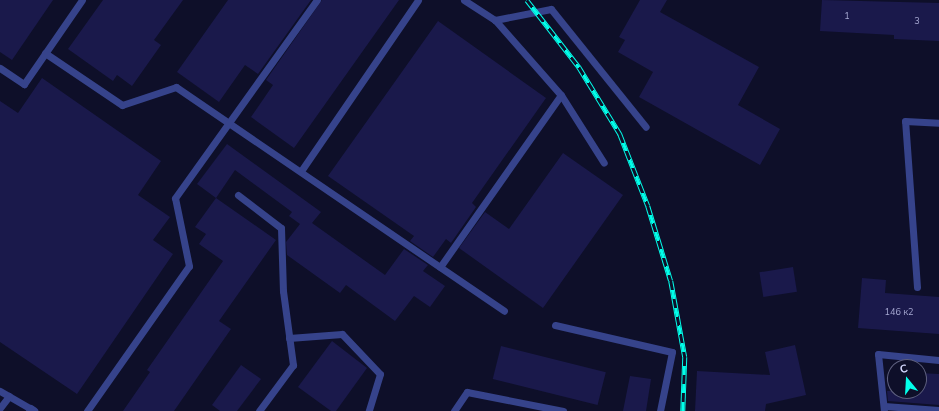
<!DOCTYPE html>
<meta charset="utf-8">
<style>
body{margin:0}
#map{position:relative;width:939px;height:411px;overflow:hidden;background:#0e0f29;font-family:Mulish,sans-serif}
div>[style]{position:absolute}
.building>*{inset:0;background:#1a194b;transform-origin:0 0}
.lane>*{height:7px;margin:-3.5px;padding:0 3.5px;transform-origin:3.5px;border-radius:3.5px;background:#36438b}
.street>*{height:8px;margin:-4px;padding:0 4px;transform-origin:4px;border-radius:4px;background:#36438b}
.rail>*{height:4.5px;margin-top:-2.25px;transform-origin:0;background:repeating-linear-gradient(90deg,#0e0f29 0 9px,#02ffea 0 18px);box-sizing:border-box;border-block:1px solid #02ffea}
span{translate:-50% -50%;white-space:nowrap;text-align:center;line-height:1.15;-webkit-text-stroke:3px #0e0f29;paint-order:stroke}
.number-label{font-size:9px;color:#a7a9d2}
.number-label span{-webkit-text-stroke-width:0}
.north{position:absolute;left:887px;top:359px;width:40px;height:40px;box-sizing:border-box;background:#0e0f29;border:1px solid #5e607f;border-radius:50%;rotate:342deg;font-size:11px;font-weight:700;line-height:16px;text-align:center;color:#d6d9ff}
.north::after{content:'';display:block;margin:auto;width:14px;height:18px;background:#02ffea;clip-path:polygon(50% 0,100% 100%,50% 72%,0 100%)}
</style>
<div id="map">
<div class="building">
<i style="clip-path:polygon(0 0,53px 0,12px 60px,0 52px)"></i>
<i style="clip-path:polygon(103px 0,183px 0,154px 40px,161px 45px,132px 86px,117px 75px,113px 81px,68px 49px)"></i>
<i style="clip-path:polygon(228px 0,311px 0,258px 74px,245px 65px,219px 102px,177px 72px)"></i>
<i style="clip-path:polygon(322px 0,399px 0,294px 148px,251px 117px,273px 85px,266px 80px)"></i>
<i style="clip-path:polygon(640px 0,667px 0,660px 12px,759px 67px,738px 105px,780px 129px,760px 165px,639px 97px,653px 72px,618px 52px,625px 40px,619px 37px)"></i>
<i style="clip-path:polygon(822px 0,939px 3px,939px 41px,894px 39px,894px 35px,820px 31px)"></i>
<i style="clip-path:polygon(438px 21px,546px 98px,472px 203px,476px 207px,451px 243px,446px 239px,433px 257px,410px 241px,414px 236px,328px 176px)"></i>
<i style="clip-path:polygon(42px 78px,161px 161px,138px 195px,170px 217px,153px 240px,173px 254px,77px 394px,0 342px,0 101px,18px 113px)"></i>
<i style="clip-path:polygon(227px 144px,321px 212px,312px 223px,385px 275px,404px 249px,428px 265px,423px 271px,445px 286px,430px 307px,414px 296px,395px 321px,346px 285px,340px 293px,287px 255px,286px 242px,300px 224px,289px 216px,292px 212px,235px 170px,216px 198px,197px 184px)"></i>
<i style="clip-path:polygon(563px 153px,623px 195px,543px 308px,459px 248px,485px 212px,509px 229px)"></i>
<i style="clip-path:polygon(216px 198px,276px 240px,219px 321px,231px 329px,174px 411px,123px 411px,150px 372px,147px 370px,223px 261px,199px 244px,206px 234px,195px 227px)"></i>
<i style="left:793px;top:267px;width:25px;height:34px;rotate:81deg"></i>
<i style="clip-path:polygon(862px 278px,886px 280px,885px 293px,939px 297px,939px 334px,858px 328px)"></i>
<i style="clip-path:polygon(332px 341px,367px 368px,336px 411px,331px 411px,298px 387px)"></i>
<i style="clip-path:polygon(795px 345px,806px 395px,766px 404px,765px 411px,695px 411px,697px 371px,770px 375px,765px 352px)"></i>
<i style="left:501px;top:346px;width:108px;height:34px;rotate:14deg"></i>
<i style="clip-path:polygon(241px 365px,261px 379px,237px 411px,220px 411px,212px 405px)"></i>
<i style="clip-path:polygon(919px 373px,939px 374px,939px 405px,888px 401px,887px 391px,919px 391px)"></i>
<i style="clip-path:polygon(630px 376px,651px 379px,646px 411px,623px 411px)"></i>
</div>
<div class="lane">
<i style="left:464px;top:0;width:37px;rotate:33deg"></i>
<i style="left:495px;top:20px;width:100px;rotate:48.7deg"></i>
<i style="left:561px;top:95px;width:80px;rotate:57.7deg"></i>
<i style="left:495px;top:20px;width:57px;rotate:-11.1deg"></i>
<i style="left:551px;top:9px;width:151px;rotate:51.2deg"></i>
<i style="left:45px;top:53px;width:93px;rotate:34deg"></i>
<i style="left:122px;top:105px;width:57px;rotate:-18.4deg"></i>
<i style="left:176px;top:87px;width:397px;rotate:34.3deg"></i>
<i style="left:0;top:68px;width:29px;rotate:34deg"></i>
<i style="left:24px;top:84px;width:102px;rotate:-55.4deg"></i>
<i style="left:301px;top:171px;width:207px;rotate:-55.6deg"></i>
<i style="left:238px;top:195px;width:54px;rotate:37.5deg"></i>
<i style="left:281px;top:228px;width:63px;rotate:88.2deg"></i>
<i style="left:283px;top:291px;width:75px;rotate:82.3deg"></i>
<i style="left:293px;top:365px;width:57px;rotate:126.5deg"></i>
<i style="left:440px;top:267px;width:210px;rotate:-54.9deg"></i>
<i style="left:917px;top:287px;width:166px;rotate:-94.1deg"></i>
<i style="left:905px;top:121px;width:34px;rotate:3deg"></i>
<i style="left:555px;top:325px;width:120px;rotate:13deg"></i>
<i style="left:672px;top:352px;width:60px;rotate:101.5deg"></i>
<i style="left:289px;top:338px;width:53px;rotate:-4.3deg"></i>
<i style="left:342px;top:334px;width:55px;rotate:46.5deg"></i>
<i style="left:380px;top:374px;width:39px;rotate:107deg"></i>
<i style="left:0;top:391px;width:36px;rotate:30deg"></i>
<i style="left:31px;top:409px;width:3px;rotate:135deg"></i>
<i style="left:884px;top:406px;width:55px;rotate:4.2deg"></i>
<i style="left:0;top:408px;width:15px;rotate:-53deg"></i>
<i style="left:87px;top:411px;width:177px;rotate:-54.9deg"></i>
<i style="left:189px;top:266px;width:69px;rotate:-101.6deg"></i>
<i style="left:175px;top:198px;width:244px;rotate:-54.4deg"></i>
<i style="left:454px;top:411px;width:23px;rotate:-56deg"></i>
<i style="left:467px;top:392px;width:98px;rotate:11.2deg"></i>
<i style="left:884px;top:411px;width:57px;rotate:-96deg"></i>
<i style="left:878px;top:354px;width:61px;rotate:5.6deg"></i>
</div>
<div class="street">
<i style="left:31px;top:409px;width:4px;rotate:34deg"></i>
</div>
<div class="rail">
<i style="left:527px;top:0;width:85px;rotate:52.2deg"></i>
<i style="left:579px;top:67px;width:79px;rotate:58.5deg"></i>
<i style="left:620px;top:134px;width:77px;rotate:68.7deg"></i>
<i style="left:648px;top:206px;width:78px;rotate:73deg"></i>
<i style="left:671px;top:281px;width:77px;rotate:79.6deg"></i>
<i style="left:685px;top:357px;width:54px;rotate:92.1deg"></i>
</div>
<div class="number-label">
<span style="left:847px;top:16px">1</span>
<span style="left:917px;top:21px">3</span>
<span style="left:899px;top:312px">146 к2</span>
</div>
<div class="north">С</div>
</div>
